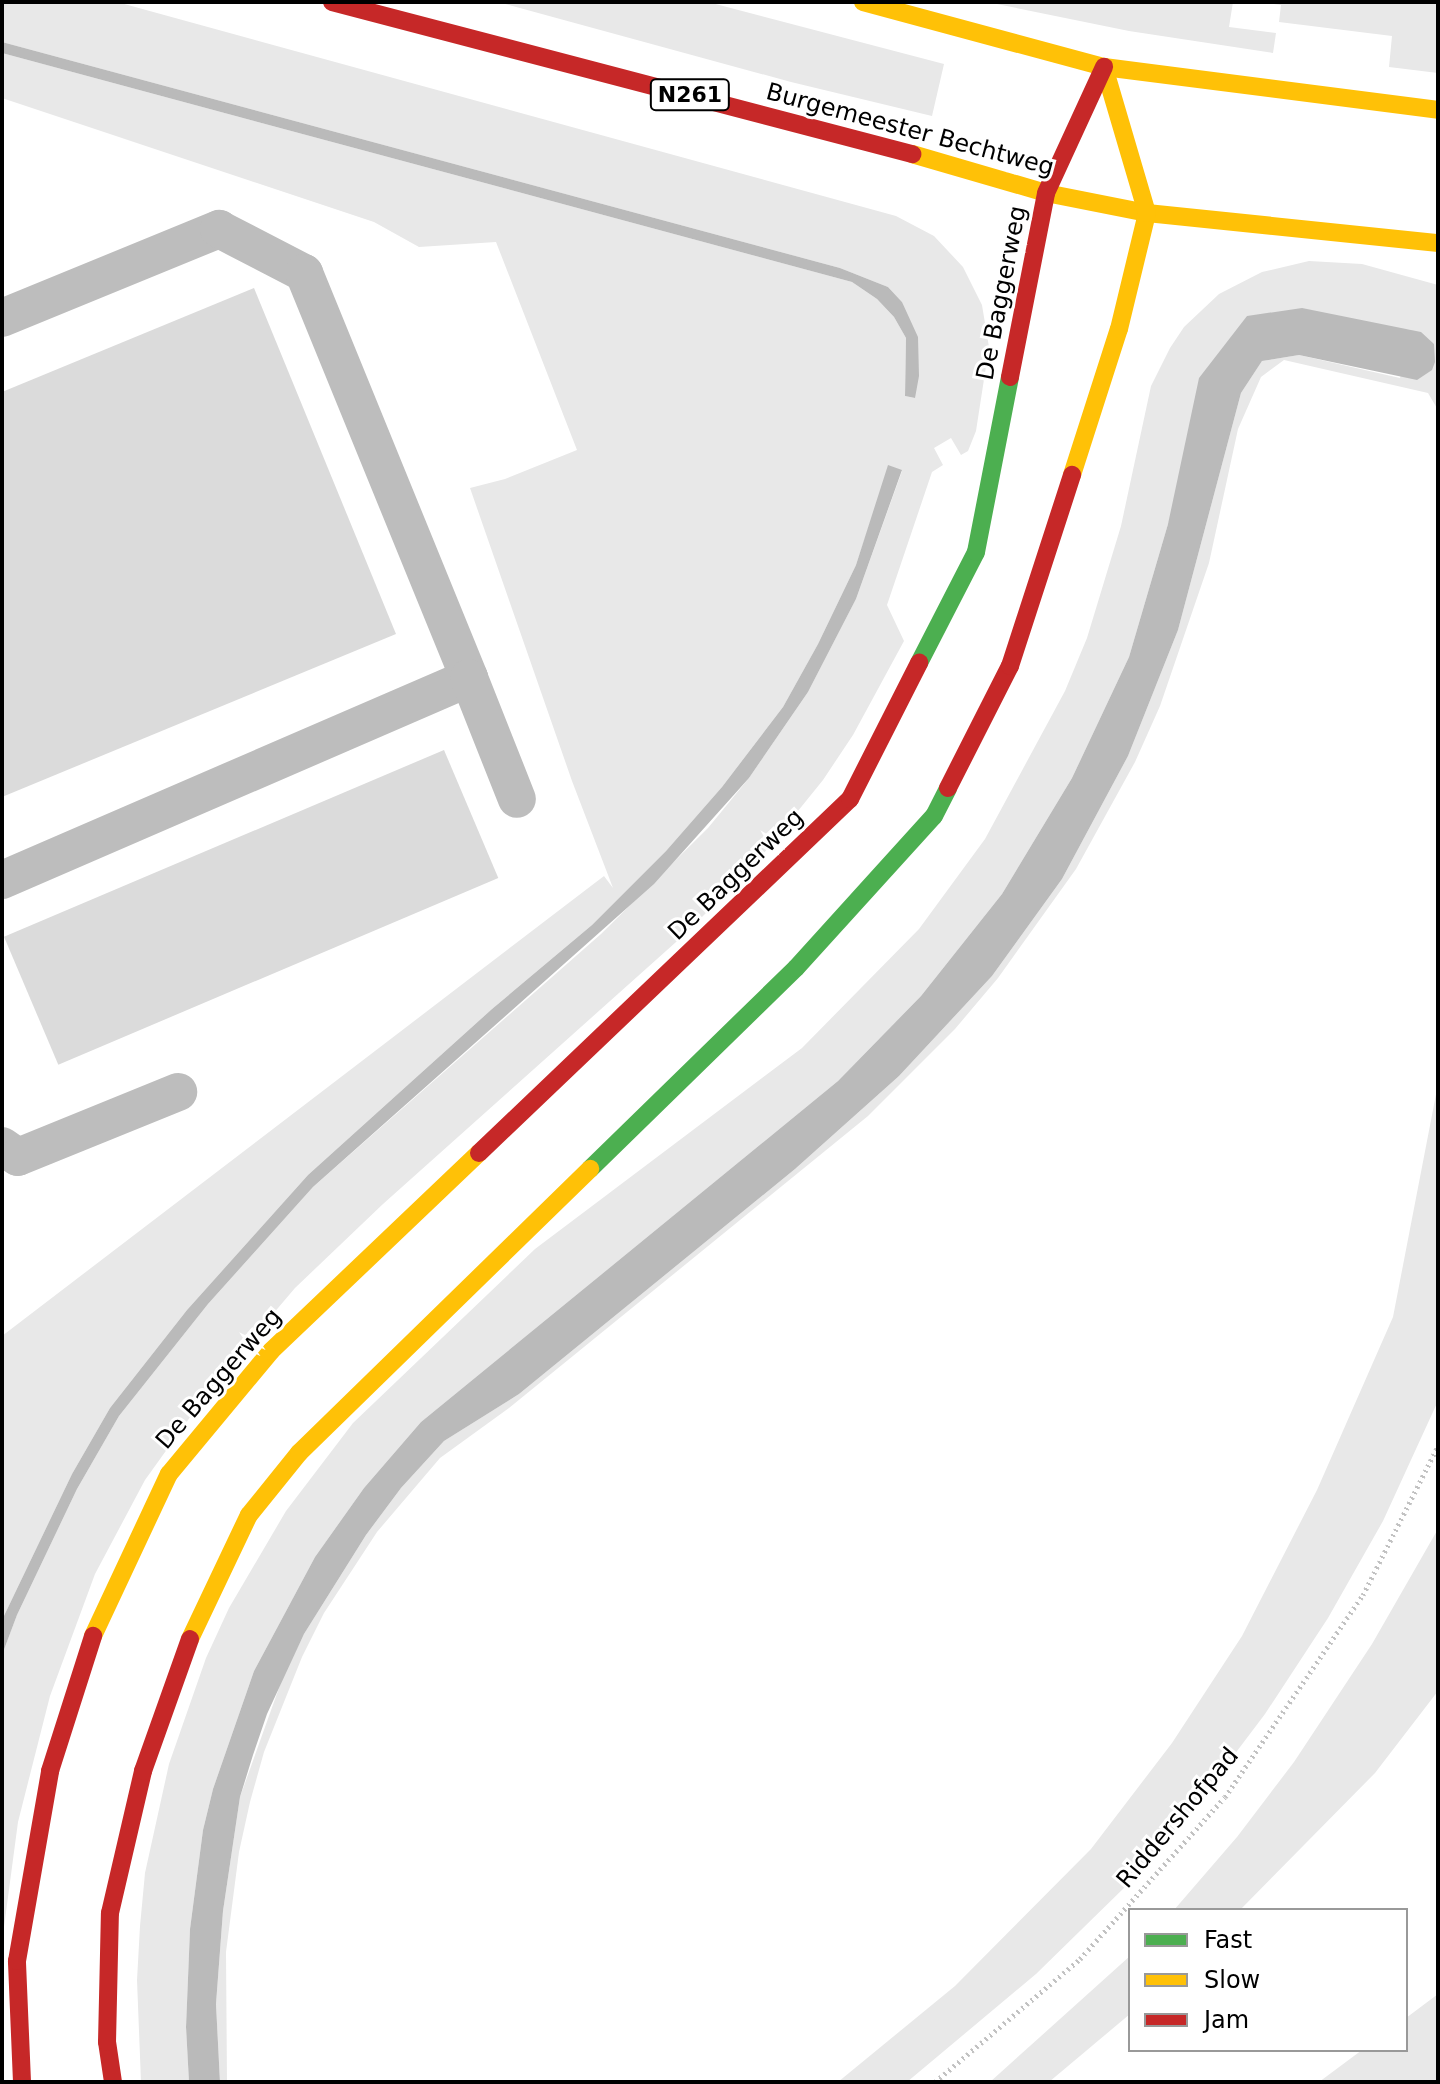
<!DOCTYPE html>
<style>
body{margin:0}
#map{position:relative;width:1440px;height:2084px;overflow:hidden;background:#fff;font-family:"DejaVu Sans",sans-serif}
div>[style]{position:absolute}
.green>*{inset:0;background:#e8e8e8}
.water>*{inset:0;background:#bababa}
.building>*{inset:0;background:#dbdbdb;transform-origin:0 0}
.path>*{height:5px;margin-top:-2.5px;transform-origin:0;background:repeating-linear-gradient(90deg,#c2c2c2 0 2px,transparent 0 6px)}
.lane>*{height:38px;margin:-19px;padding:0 19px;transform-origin:19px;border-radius:19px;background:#bdbdbd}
.fast>*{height:18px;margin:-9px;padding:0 9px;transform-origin:9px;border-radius:9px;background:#4caf50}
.slow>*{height:18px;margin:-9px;padding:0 9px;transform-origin:9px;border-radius:9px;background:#ffc107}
.jam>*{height:18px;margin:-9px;padding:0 9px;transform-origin:9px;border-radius:9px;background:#c62828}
span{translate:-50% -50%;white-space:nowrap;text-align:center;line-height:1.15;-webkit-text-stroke:6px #fff;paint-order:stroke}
.shield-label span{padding:2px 6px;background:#fff;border:2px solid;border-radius:6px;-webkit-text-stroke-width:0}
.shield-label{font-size:22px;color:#000;font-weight:700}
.street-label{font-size:24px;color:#000}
.frame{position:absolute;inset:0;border:4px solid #000;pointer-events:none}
.legend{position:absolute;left:1128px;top:1908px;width:280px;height:144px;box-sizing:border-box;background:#fff;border:2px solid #999;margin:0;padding:10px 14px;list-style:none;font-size:24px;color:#000}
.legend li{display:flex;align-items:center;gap:16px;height:40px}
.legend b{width:40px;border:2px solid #999}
</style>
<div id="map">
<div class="green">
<i style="clip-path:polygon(2px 2px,117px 2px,896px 216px,934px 236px,963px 267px,982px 305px,989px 347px,976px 431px,968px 451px,961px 455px,951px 438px,934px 448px,943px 465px,932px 472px,887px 605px,904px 641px,853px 735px,823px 780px,756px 863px,685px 934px,383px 1204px,295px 1288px,216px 1381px,145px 1480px,95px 1574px,50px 1696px,18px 1822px,2px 1942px,2px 1655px,17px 1615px,77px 1489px,119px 1416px,208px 1304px,313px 1187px,601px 934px,708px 828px,749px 778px,808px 692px,856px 599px,902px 471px,889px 466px,856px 565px,818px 644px,783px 707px,722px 787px,666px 851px,592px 925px,492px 1009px,308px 1175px,187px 1310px,110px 1408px,72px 1474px,2px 1620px,2px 1336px,604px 876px,613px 888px,572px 781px,470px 488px,505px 479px,577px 450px,496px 242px,419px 247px,374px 222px,2px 98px,2px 53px,852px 282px,877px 299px,894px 317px,906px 338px,905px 396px,915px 398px,902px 302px,888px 287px,840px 268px,2px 42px)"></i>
<i style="clip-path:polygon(498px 2px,708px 2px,944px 64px,932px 116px,791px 82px)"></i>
<i style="clip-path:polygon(987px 2px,1233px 2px,1229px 27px,1276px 33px,1273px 53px,1129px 31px)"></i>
<i style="clip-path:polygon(1258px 2px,1438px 2px,1438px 73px,1389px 67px,1392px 36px,1279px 22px,1281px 5px)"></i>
<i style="clip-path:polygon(1309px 261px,1362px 264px,1438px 285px,1438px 410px,1428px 393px,1284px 360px,1261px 377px,1238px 429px,1209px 563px,1160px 706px,1135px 762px,1076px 869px,998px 978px,955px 1029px,868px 1116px,509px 1408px,440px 1458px,377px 1532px,324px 1613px,302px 1657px,264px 1752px,250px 1802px,239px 1852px,226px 1952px,227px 2082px,220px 2082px,216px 2004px,223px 1911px,240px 1797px,284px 1674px,304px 1634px,366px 1535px,401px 1488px,444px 1441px,519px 1394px,795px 1169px,899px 1076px,992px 976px,1062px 879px,1128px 756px,1178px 630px,1241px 393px,1262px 361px,1299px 355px,1400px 378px,1412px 330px,1247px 316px,1168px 524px,1129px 657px,1072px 778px,1002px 894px,921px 996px,838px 1081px,421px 1422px,364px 1488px,315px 1557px,254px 1671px,213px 1789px,203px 1830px,190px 1929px,186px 2027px,189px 2082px,141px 2082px,137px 1980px,140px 1926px,145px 1873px,169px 1764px,206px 1658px,229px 1608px,286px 1511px,353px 1423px,535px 1249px,802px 1048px,919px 929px,985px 839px,1065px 691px,1087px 638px,1121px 526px,1151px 386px,1170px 348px,1184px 327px,1219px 294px,1262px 272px)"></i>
<i style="clip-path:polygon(1438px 1084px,1438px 1401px,1383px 1521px,1328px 1618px,1265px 1714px,1197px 1804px,1126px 1886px,1036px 1974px,907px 2082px,838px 2082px,955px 1986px,1091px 1849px,1172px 1743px,1242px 1636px,1317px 1490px,1393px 1317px)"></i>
<i style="clip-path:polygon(1438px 1529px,1438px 1691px,1375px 1773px,1240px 1910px,1174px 1910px,1237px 1837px,1294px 1762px,1372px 1644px)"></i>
<i style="clip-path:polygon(1130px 1956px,1130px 2014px,1049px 2082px,990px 2082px)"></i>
<i style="clip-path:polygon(1438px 1994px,1438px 2082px,1319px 2082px,1362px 2050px,1406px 2050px,1406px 2018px)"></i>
</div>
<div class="water">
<i style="clip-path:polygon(2px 42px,840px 268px,888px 287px,902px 302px,918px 337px,919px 376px,915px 398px,905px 396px,906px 338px,894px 317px,877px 299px,852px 282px,2px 53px)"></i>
<i style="clip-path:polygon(1302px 308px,1421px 332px,1434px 344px,1435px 362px,1432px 370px,1417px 380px,1299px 355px,1262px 361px,1241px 393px,1178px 630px,1128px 756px,1062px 879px,992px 976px,899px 1076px,795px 1169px,519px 1394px,444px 1441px,401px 1488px,366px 1535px,304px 1634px,267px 1714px,253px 1755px,240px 1797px,223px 1911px,216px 2004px,220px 2082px,189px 2082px,186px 2027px,190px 1929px,203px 1830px,213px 1789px,254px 1671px,315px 1557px,364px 1488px,421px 1422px,838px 1081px,921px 996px,1002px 894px,1072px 778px,1129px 657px,1168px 524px,1199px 378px,1247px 316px)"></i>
<i style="clip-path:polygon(888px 465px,902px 470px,856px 599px,808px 692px,749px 778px,654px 884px,313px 1187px,208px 1304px,119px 1416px,77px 1489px,17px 1615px,2px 1655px,2px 1620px,72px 1474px,110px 1408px,187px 1310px,308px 1175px,492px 1009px,592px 925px,666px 851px,722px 787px,783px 707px,818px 644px,856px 565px)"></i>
</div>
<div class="building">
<i style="clip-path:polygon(254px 288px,396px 634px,2px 797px,2px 392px)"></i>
<i style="left:444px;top:750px;width:139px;height:478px;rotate:67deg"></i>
</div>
<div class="path">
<i style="left:935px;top:2082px;width:190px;rotate:-40.3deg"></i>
<i style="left:1080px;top:1959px;width:217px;rotate:-48.2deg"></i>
<i style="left:1225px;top:1797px;width:245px;rotate:-55.7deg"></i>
<i style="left:1363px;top:1595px;width:167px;rotate:-63.3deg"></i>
</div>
<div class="lane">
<i style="left:2px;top:318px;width:235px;rotate:-22.3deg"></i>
<i style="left:219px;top:229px;width:96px;rotate:27.4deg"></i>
<i style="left:304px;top:273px;width:437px;rotate:67.8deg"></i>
<i style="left:2px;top:880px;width:509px;rotate:-23.39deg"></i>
<i style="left:469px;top:678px;width:130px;rotate:68.4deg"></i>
<i style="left:2px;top:1146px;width:19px;rotate:35deg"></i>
<i style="left:18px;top:1157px;width:173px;rotate:-22.1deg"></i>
</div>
<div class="fast">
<i style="left:919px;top:663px;width:125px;rotate:-62.8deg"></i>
<i style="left:976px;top:552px;width:178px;rotate:-79deg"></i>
<i style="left:590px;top:1169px;width:288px;rotate:-44.3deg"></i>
<i style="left:796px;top:968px;width:205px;rotate:-47.8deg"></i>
<i style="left:934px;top:816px;width:31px;rotate:-63deg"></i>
</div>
<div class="slow">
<i style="left:863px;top:2px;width:250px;rotate:15.1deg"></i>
<i style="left:1104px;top:67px;width:337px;rotate:7.3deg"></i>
<i style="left:912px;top:154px;width:140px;rotate:16.2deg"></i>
<i style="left:1046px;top:193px;width:103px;rotate:11.2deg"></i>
<i style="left:1147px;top:213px;width:293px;rotate:5.9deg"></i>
<i style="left:1072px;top:475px;width:153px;rotate:-72.2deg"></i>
<i style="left:1119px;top:329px;width:119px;rotate:-76.4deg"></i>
<i style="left:1147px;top:213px;width:152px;rotate:-106.4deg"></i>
<i style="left:93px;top:1636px;width:179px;rotate:-64.9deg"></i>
<i style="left:169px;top:1474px;width:160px;rotate:-50.3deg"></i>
<i style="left:271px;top:1351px;width:287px;rotate:-43.6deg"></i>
<i style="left:190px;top:1639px;width:137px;rotate:-64.6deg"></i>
<i style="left:249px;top:1515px;width:80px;rotate:-51.1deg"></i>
<i style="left:299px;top:1453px;width:407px;rotate:-44.3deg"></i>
</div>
<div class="jam">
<i style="left:332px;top:2px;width:600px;rotate:14.69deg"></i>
<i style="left:1010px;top:377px;width:187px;rotate:-78.9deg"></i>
<i style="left:1046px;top:193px;width:139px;rotate:-65.3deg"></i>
<i style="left:948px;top:788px;width:137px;rotate:-63.1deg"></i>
<i style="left:1010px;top:666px;width:201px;rotate:-72deg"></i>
<i style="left:479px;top:1153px;width:513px;rotate:-43.66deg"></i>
<i style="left:850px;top:799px;width:153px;rotate:-63.1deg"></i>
<i style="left:22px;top:2082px;width:121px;rotate:-92.4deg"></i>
<i style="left:17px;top:1961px;width:193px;rotate:-80.1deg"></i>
<i style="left:50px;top:1771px;width:142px;rotate:-72.3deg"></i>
<i style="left:113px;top:2082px;width:40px;rotate:-98.5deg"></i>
<i style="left:107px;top:2042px;width:129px;rotate:-88.7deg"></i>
<i style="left:110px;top:1913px;width:146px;rotate:-76.9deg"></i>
<i style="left:143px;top:1771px;width:140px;rotate:-70.4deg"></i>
</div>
<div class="shield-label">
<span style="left:690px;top:95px">N261</span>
</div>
<div class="street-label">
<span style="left:910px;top:130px;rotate:15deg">Burgemeester Bechtweg</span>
<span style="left:1002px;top:293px;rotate:-79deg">De Baggerweg</span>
<span style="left:736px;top:875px;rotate:-44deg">De Baggerweg</span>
<span style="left:219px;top:1379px;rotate:-49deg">De Baggerweg</span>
<span style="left:1178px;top:1818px;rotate:-50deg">Riddershofpad</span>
</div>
<div class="frame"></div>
<ul class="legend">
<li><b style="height:10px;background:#4caf50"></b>Fast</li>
<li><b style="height:10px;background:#ffc107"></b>Slow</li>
<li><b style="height:10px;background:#c62828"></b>Jam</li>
</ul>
</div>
